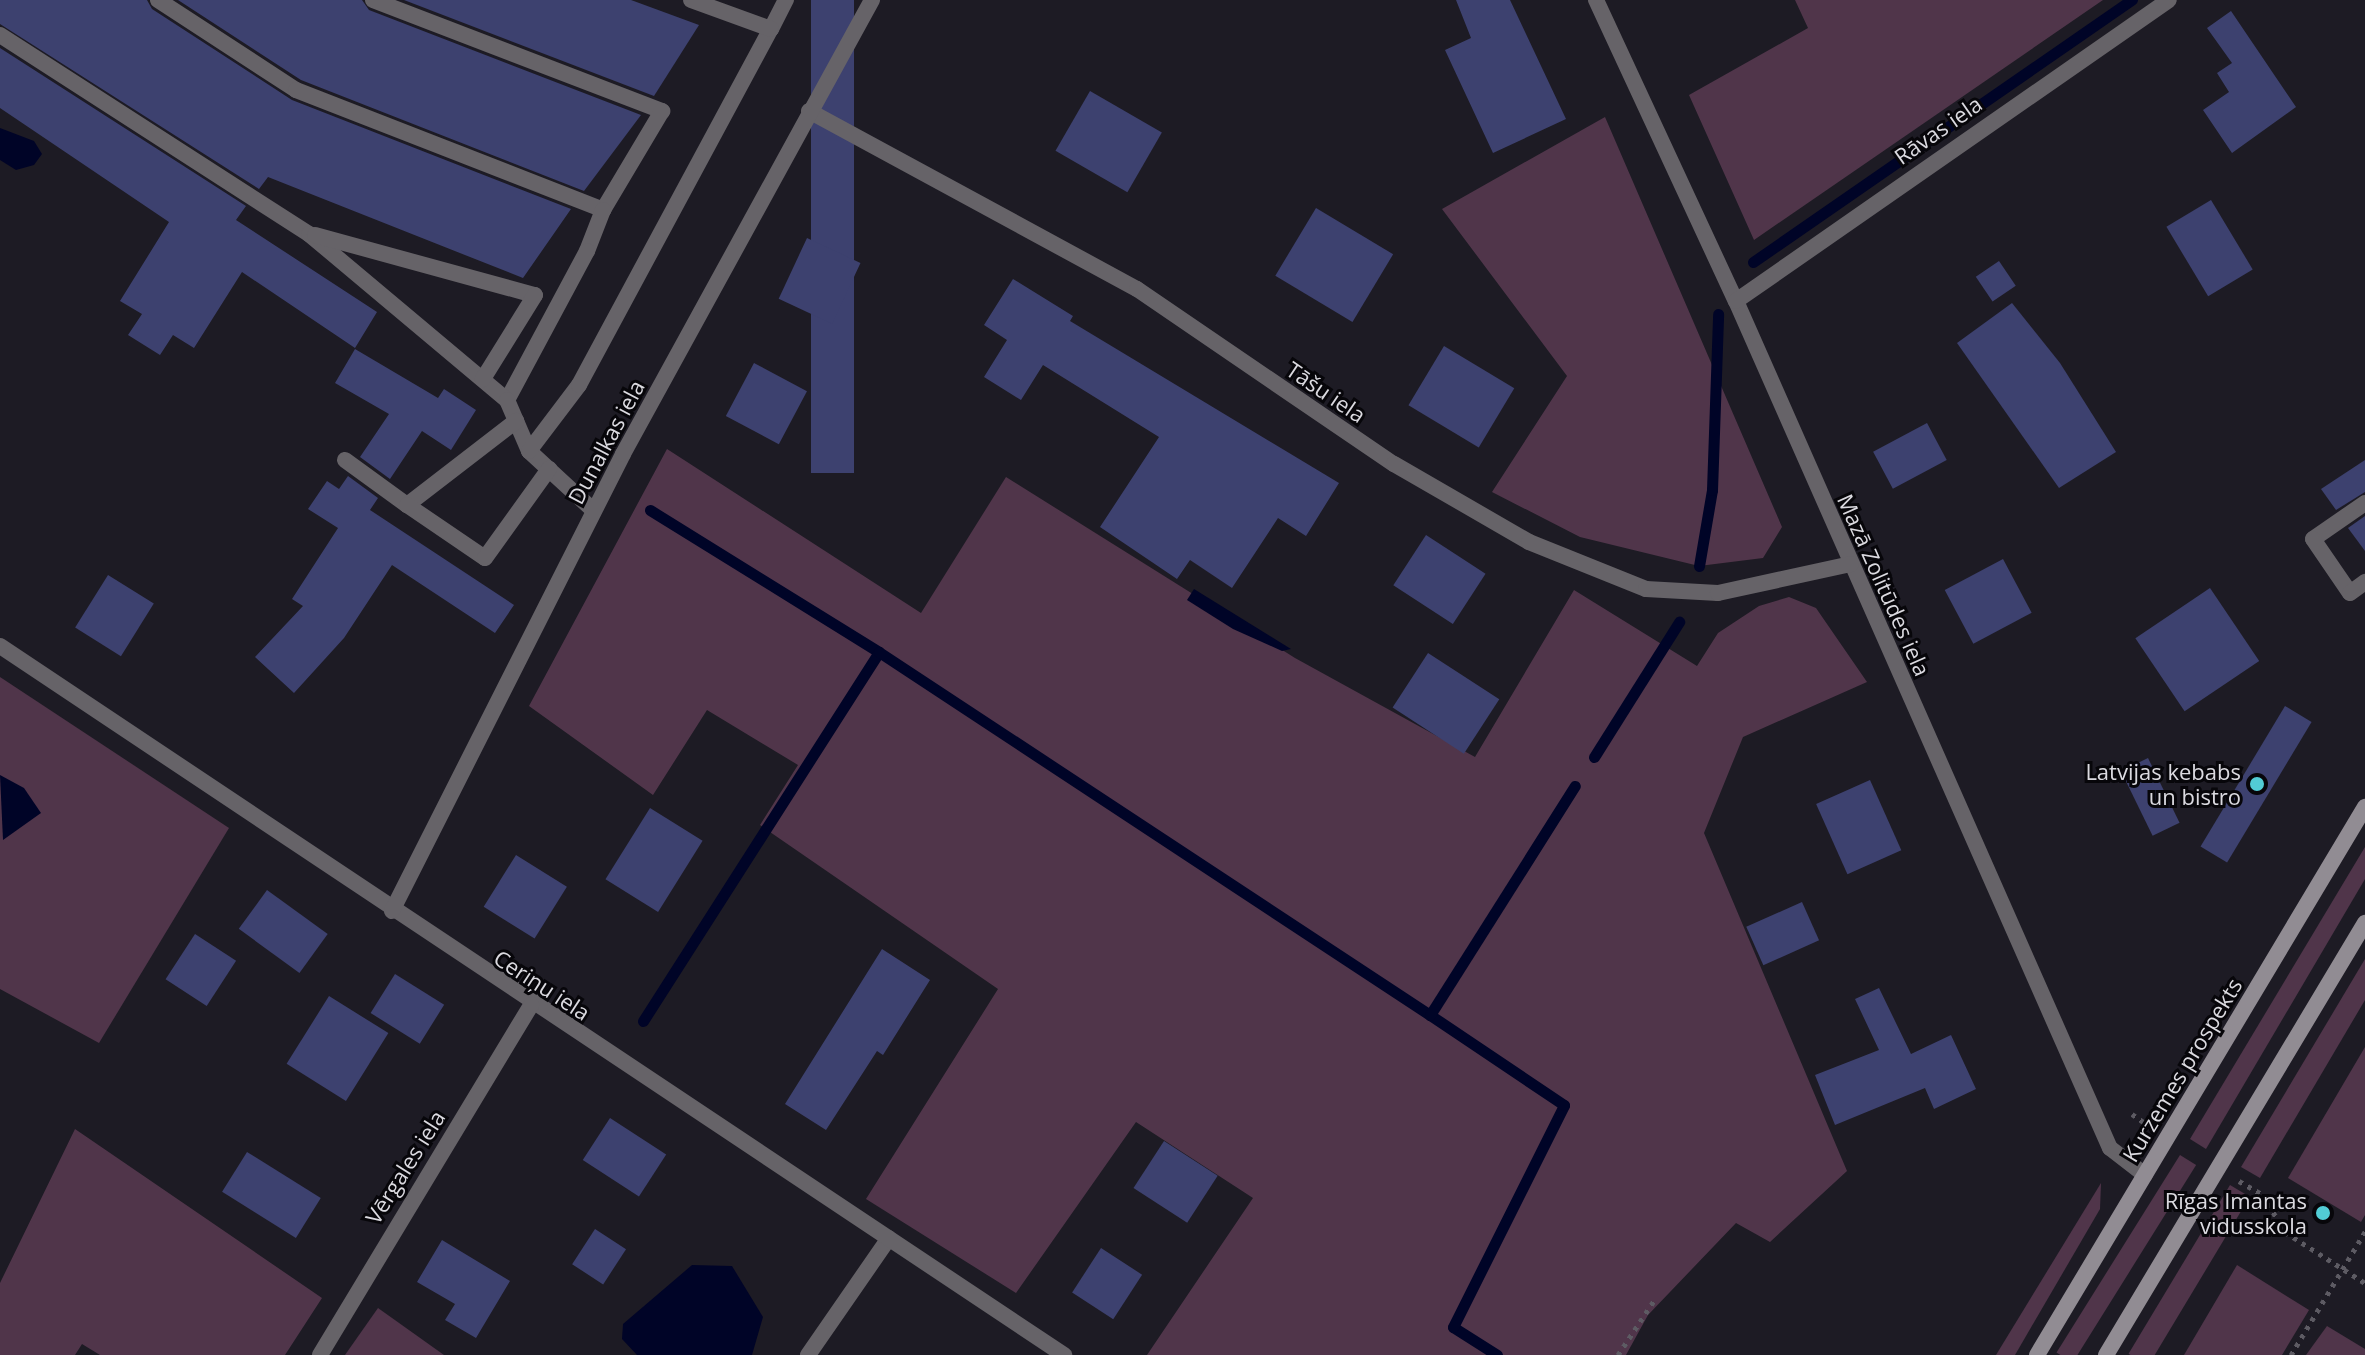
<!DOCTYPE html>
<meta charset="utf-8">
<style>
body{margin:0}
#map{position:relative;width:2365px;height:1355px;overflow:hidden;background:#1d1b24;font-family:"Open Sans",sans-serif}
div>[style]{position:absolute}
.green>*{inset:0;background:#50354a;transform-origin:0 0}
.water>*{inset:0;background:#000427}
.stream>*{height:11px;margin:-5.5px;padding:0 5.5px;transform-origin:5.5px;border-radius:5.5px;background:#000427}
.building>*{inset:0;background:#3d416f;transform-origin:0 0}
.path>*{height:5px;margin-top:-2.5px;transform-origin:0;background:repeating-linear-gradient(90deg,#5d5b63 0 4px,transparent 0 10px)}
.lane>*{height:16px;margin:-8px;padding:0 8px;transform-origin:8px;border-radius:8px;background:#666368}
.street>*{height:16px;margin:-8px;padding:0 8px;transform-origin:8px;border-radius:8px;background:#666368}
.secondary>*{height:16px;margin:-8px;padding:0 8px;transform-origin:8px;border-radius:8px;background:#918c93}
.dots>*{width:22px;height:22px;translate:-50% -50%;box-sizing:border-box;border:4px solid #07060a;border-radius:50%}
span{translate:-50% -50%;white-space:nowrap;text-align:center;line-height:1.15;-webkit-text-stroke:6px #07060a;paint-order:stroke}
.street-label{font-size:22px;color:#dbdae0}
.poi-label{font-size:22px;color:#dbdae0}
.right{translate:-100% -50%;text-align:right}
</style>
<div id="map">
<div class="green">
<i style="clip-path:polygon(1795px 0,2103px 0,1754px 240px,1689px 95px,1808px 28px)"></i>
<i style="clip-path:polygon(1605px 117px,1782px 527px,1763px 558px,1699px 566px,1580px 537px,1492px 492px,1567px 376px,1442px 209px)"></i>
<i style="clip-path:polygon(667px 449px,921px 613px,1006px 477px,1295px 658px,1475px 757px,1574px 590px,1697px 666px,1718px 633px,1759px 606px,1789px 597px,1816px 608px,1867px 682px,1743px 737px,1704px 833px,1847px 1171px,1770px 1242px,1736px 1223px,1648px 1315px,1626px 1355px,1147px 1355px,1253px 1198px,1136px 1122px,1016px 1293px,866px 1199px,998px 989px,760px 825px,798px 765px,707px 710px,653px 795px,529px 706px)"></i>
<i style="clip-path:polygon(0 677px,229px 828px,99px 1043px,0 989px)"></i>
<i style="clip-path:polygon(2365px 847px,2365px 879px,2206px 1149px,2190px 1139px)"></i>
<i style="clip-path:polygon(2365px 959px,2365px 1000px,2260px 1178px,2241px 1167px)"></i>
<i style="clip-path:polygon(2365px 1047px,2365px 1215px,2361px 1222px,2288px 1178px)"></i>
<i style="clip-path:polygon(75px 1129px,322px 1298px,285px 1355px,100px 1355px,82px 1344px,75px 1355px,0 1355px,0 1283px)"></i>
<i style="left:2180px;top:1155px;width:19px;height:233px;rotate:32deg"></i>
<i style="clip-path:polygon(2101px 1183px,2100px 1209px,2015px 1355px,1996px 1355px)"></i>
<i style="left:2230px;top:1185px;width:23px;height:197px;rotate:31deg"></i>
<i style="clip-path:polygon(2237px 1265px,2309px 1310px,2282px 1355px,2184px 1355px)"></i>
<i style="clip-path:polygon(378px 1308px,444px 1355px,345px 1355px)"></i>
<i style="clip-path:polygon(2327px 1326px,2365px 1349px,2365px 1355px,2306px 1355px)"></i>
</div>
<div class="water">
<i style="clip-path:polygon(0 128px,34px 141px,42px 154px,34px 165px,16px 170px,0 160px)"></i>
<i style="clip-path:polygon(1194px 589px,1291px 649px,1282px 651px,1233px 629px,1187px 600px)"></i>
<i style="clip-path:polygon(0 775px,24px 788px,41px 813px,3px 840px)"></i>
<i style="clip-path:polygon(692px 1265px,732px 1266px,763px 1317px,752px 1355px,637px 1355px,622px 1339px,623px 1324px)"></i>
</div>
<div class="stream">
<i style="left:1753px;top:262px;width:461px;rotate:-34.7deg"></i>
<i style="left:650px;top:510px;width:269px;rotate:31.8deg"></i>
<i style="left:1699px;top:566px;width:77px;rotate:-80.3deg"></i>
<i style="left:1712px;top:490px;width:176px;rotate:-88deg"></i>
<i style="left:1594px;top:757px;width:160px;rotate:-57.8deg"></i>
<i style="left:643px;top:1021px;width:438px;rotate:-57.4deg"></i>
<i style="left:879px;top:652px;width:660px;rotate:33.38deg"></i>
<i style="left:1497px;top:1355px;width:52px;rotate:-147.5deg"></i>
<i style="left:1453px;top:1327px;width:248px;rotate:-63.4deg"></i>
<i style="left:1564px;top:1105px;width:161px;rotate:-146.1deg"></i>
<i style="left:1430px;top:1015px;width:271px;rotate:-57.7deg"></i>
</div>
<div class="building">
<i style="clip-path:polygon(0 0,147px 0,152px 9px,292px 100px,571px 209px,523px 278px,268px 177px,259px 189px,0 24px)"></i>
<i style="clip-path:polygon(178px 0,362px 0,369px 10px,641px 115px,584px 191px,301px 80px)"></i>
<i style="clip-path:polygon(404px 0,631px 0,699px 25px,654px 96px)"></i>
<i style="left:811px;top:0;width:43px;height:473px"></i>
<i style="clip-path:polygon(1456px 0,1510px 0,1566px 119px,1493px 153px,1445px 50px,1471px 38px)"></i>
<i style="clip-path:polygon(2231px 11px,2296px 107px,2232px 153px,2203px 110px,2229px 92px,2217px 73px,2232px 63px,2207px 28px)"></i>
<i style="clip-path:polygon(0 48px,246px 206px,236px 220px,377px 312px,355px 348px,242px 272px,194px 348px,173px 335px,160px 355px,128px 335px,142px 314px,120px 301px,169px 222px,0 108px)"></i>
<i style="left:1090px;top:91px;width:83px;height:69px;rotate:30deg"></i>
<i style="left:2211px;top:200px;width:81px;height:52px;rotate:59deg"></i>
<i style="left:1316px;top:208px;width:90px;height:79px;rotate:31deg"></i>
<i style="left:807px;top:238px;width:59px;height:67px;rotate:25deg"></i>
<i style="left:1999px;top:261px;width:30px;height:28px;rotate:56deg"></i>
<i style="clip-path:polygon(1013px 279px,1073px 316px,1070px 321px,1339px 483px,1306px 536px,1278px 518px,1232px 588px,1190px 560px,1177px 579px,1100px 527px,1159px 437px,1043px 365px,1021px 400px,984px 377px,1007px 340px,984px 325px)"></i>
<i style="clip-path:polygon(2012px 303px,2060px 363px,2116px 452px,2059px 488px,1957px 343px)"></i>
<i style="left:1444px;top:346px;width:82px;height:69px;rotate:31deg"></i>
<i style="clip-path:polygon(355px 349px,438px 398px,444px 389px,476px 410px,451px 450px,422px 431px,390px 479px,360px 457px,389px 414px,335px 383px)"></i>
<i style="left:754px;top:363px;width:60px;height:60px;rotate:28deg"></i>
<i style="left:1927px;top:423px;width:42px;height:61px;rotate:62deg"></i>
<i style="clip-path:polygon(2365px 460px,2365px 492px,2336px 510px,2321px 489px)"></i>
<i style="clip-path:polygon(348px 476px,378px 498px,370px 510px,514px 605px,495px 633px,392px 565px,344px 638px,294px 693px,255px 657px,303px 606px,292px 599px,338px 528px,308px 509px,327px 481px,339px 489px)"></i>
<i style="clip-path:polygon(2365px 516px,2365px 551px,2348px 528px)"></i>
<i style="left:1426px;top:535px;width:71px;height:60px;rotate:33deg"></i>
<i style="left:2003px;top:559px;width:61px;height:66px;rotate:62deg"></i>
<i style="left:108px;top:575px;width:54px;height:62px;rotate:32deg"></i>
<i style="left:2210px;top:588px;width:88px;height:90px;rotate:56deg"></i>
<i style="left:1428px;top:653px;width:85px;height:65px;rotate:33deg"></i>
<i style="left:2285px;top:706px;width:31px;height:164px;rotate:31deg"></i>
<i style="left:2148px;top:758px;width:72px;height:30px;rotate:64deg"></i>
<i style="left:1870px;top:780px;width:77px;height:59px;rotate:66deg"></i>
<i style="left:650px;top:808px;width:62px;height:84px;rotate:32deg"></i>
<i style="left:516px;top:855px;width:60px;height:61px;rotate:32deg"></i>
<i style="left:267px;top:890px;width:75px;height:48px;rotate:36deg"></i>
<i style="left:1802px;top:902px;width:42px;height:61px;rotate:66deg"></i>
<i style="left:195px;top:934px;width:49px;height:54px;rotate:33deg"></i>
<i style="clip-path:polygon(882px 949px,930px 980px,883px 1055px,877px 1051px,826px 1130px,785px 1104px)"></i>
<i style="left:395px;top:974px;width:58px;height:46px;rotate:32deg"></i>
<i style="clip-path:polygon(1879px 988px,1911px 1054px,1951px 1035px,1976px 1089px,1934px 1109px,1925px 1088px,1835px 1125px,1815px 1075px,1879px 1050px,1855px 999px)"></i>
<i style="left:329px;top:996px;width:70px;height:80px;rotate:32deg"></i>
<i style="left:610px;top:1118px;width:67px;height:50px;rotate:33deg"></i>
<i style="left:1164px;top:1141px;width:64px;height:56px;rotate:33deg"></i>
<i style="left:247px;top:1152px;width:87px;height:47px;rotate:32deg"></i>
<i style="left:595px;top:1229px;width:37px;height:42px;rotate:33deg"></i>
<i style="clip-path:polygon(442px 1240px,510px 1281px,476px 1338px,445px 1320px,455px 1304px,417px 1282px)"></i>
<i style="left:1101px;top:1248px;width:49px;height:53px;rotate:33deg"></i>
</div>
<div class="path">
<i style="left:2132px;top:1114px;width:19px;rotate:35deg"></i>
<i style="left:2239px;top:1181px;width:28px;rotate:30deg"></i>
<i style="left:2263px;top:1195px;width:43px;rotate:59.3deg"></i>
<i style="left:2285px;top:1232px;width:95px;rotate:32.5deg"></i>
<i style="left:1618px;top:1355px;width:67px;rotate:-56.5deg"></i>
<i style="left:2291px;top:1355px;width:144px;rotate:-59deg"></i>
</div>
<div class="lane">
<i style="left:158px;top:0;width:165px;rotate:33.1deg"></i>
<i style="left:296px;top:90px;width:330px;rotate:21.3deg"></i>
<i style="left:373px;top:0;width:310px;rotate:21deg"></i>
<i style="left:662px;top:111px;width:115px;rotate:120.8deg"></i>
<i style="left:603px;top:210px;width:44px;rotate:111.3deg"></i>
<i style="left:587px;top:251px;width:169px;rotate:118.2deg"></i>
<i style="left:771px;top:29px;width:33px;rotate:-63deg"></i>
<i style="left:0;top:35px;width:368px;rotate:32.8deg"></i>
<i style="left:309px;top:234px;width:258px;rotate:40deg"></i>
<i style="left:507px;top:400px;width:56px;rotate:66.7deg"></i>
<i style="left:529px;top:451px;width:88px;rotate:42.7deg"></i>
<i style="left:315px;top:235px;width:228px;rotate:15.3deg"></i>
<i style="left:535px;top:295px;width:99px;rotate:121.8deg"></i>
<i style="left:529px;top:451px;width:83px;rotate:-52.9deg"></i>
<i style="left:579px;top:385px;width:404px;rotate:-61.7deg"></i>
<i style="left:771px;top:29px;width:85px;rotate:-160.1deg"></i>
<i style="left:345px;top:460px;width:77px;rotate:36deg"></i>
<i style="left:407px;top:505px;width:138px;rotate:-37.6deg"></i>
<i style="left:2365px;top:503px;width:63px;rotate:145.3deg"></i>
<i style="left:2313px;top:539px;width:65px;rotate:55.6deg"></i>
<i style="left:2350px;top:593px;width:19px;rotate:-36deg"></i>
<i style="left:407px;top:505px;width:94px;rotate:34.2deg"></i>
<i style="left:485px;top:558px;width:110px;rotate:-54.3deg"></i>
<i style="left:808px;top:1355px;width:142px;rotate:-55.3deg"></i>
</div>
<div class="street">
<i style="left:1596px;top:0;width:332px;rotate:65.1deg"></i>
<i style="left:1736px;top:301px;width:926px;rotate:66.18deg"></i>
<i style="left:2110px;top:1148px;width:44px;rotate:37.6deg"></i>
<i style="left:809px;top:111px;width:373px;rotate:28.5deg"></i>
<i style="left:1137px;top:289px;width:311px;rotate:34.3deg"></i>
<i style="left:1394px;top:464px;width:156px;rotate:30deg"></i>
<i style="left:1529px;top:542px;width:126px;rotate:21.9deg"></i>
<i style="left:1646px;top:589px;width:72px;rotate:3.2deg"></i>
<i style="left:1718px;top:593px;width:136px;rotate:-12.3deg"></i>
<i style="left:1736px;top:301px;width:527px;rotate:-34.81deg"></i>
<i style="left:0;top:646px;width:1279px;rotate:33.68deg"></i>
<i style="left:392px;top:911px;width:512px;rotate:-63.18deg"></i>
<i style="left:623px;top:454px;width:518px;rotate:-61.26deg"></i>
<i style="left:320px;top:1355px;width:409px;rotate:-58.9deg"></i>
</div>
<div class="secondary">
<i style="left:2037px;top:1355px;width:639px;rotate:-59.1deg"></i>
<i style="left:2106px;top:1355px;width:504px;rotate:-59.06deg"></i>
</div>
<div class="dots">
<i style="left:2257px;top:784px;background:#52ccd5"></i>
<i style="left:2323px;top:1213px;background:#52ccd5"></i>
</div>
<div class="street-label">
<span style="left:1938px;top:130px;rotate:-35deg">Rāvas iela</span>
<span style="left:1326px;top:392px;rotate:34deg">Tāšu iela</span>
<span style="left:606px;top:442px;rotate:-62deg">Dunalkas iela</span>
<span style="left:1884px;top:585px;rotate:66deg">Mazā Zolitūdes iela</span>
<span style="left:542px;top:985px;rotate:33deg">Ceriņu iela</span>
<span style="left:2182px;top:1070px;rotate:-59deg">Kurzemes prospekts</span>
<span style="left:405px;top:1167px;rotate:-58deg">Vērgales iela</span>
</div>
<div class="poi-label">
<span class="right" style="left:2241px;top:784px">Latvijas kebabs<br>un bistro</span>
<span class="right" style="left:2307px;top:1213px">Rīgas Imantas<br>vidusskola</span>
</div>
</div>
